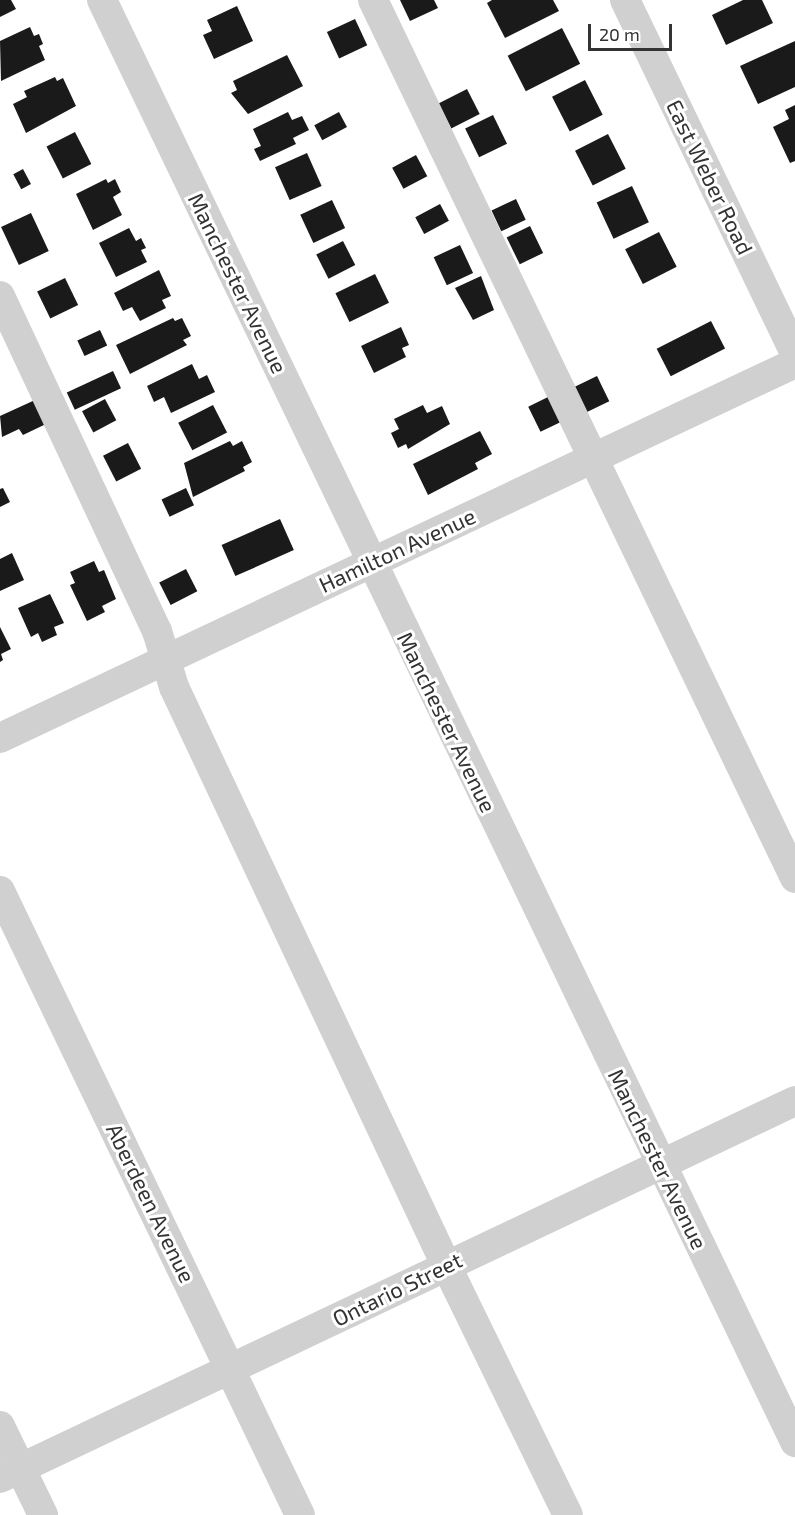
<!DOCTYPE html>
<style>
body{margin:0}
#map{position:relative;width:795px;height:1515px;overflow:hidden;background:#fff;font-family:"Exo 2",sans-serif}
div>[style]{position:absolute}
.building>*{inset:0;background:#1a1a1a;transform-origin:0 0}
.minor>*{height:30px;margin:-15px;padding:0 15px;transform-origin:15px;border-radius:15px;background:#d0d0d0}
span{translate:-50% -50%;white-space:nowrap;text-align:center;line-height:1.15;-webkit-text-stroke:6px #fff;paint-order:stroke}
.street-label{font-size:22px;color:#333}
.scale{position:absolute;left:588px;top:24px;width:84px;height:27px;box-sizing:border-box;border:3px solid #333;border-top:0;padding-left:8px;font-size:18px;line-height:21px;white-space:nowrap;color:#333;-webkit-text-stroke:4px #fff;paint-order:stroke}
</style>
<div id="map">
<div class="building">
<i style="clip-path:polygon(0 0,11px 0,16px 9px,0 17px)"></i>
<i style="clip-path:polygon(400px 0,434px 0,438px 8px,410px 21px)"></i>
<i style="clip-path:polygon(492px 0,553px 0,559px 11px,505px 38px,487px 3px)"></i>
<i style="clip-path:polygon(743px 0,762px 0,773px 23px,726px 45px,712px 15px)"></i>
<i style="clip-path:polygon(237px 6px,253px 41px,214px 59px,203px 35px,212px 31px,207px 20px)"></i>
<i style="left:355px;top:19px;width:29px;height:31px;rotate:65deg"></i>
<i style="clip-path:polygon(30px 27px,34px 36px,39px 34px,43px 44px,39px 46px,45px 60px,1px 81px,0 41px)"></i>
<i style="left:562px;top:28px;width:40px;height:61px;rotate:63deg"></i>
<i style="clip-path:polygon(795px 41px,795px 87px,758px 104px,740px 66px)"></i>
<i style="clip-path:polygon(287px 55px,303px 86px,248px 114px,231px 93px,237px 90px,233px 81px)"></i>
<i style="clip-path:polygon(55px 77px,57px 81px,63px 78px,76px 106px,26px 133px,13px 104px,27px 97px,24px 91px)"></i>
<i style="left:585px;top:80px;width:39px;height:37px;rotate:63deg"></i>
<i style="left:467px;top:89px;width:28px;height:32px;rotate:63deg"></i>
<i style="clip-path:polygon(795px 105px,795px 161px,790px 163px,773px 127px,789px 119px,785px 110px)"></i>
<i style="clip-path:polygon(288px 112px,292px 120px,302px 116px,309px 130px,293px 138px,296px 144px,260px 161px,254px 149px,261px 146px,253px 129px)"></i>
<i style="left:339px;top:112px;width:17px;height:28px;rotate:62deg"></i>
<i style="left:493px;top:115px;width:32px;height:31px;rotate:64deg"></i>
<i style="left:75px;top:132px;width:36px;height:32px;rotate:63deg"></i>
<i style="left:608px;top:134px;width:39px;height:37px;rotate:63deg"></i>
<i style="left:307px;top:153px;width:36px;height:35px;rotate:66deg"></i>
<i style="left:416px;top:155px;width:24px;height:27px;rotate:62deg"></i>
<i style="left:23px;top:169px;width:17px;height:11px;rotate:62deg"></i>
<i style="clip-path:polygon(106px 179px,108px 183px,115px 179px,121px 192px,113px 197px,122px 215px,93px 230px,76px 194px)"></i>
<i style="left:632px;top:186px;width:40px;height:39px;rotate:65deg"></i>
<i style="left:516px;top:199px;width:23px;height:27px;rotate:65deg"></i>
<i style="left:332px;top:200px;width:31px;height:35px;rotate:65deg"></i>
<i style="left:440px;top:204px;width:19px;height:28px;rotate:62deg"></i>
<i style="left:31px;top:213px;width:42px;height:33px;rotate:65deg"></i>
<i style="left:530px;top:226px;width:30px;height:26px;rotate:64deg"></i>
<i style="clip-path:polygon(129px 228px,136px 241px,141px 238px,146px 248px,141px 250px,147px 262px,116px 277px,99px 243px)"></i>
<i style="left:659px;top:232px;width:39px;height:38px;rotate:63deg"></i>
<i style="left:343px;top:241px;width:27px;height:30px;rotate:63deg"></i>
<i style="left:460px;top:245px;width:31px;height:29px;rotate:65deg"></i>
<i style="clip-path:polygon(159px 270px,171px 296px,162px 300px,166px 308px,140px 321px,132px 307px,123px 311px,114px 293px)"></i>
<i style="left:375px;top:274px;width:32px;height:44px;rotate:64deg"></i>
<i style="clip-path:polygon(481px 276px,494px 310px,473px 320px,455px 288px)"></i>
<i style="left:65px;top:278px;width:30px;height:31px;rotate:64deg"></i>
<i style="clip-path:polygon(173px 318px,175px 321px,182px 318px,191px 336px,183px 340px,187px 345px,130px 374px,116px 345px)"></i>
<i style="left:711px;top:321px;width:31px;height:61px;rotate:63deg"></i>
<i style="clip-path:polygon(401px 327px,409px 345px,402px 348px,406px 357px,374px 373px,361px 346px)"></i>
<i style="left:100px;top:330px;width:17px;height:25px;rotate:65deg"></i>
<i style="clip-path:polygon(192px 364px,199px 379px,207px 375px,215px 392px,171px 413px,164px 397px,154px 402px,147px 386px)"></i>
<i style="left:113px;top:371px;width:19px;height:51px;rotate:65deg"></i>
<i style="left:597px;top:376px;width:28px;height:27px;rotate:64deg"></i>
<i style="left:548px;top:397px;width:28px;height:22px;rotate:64deg"></i>
<i style="left:105px;top:399px;width:24px;height:26px;rotate:62deg"></i>
<i style="clip-path:polygon(35px 400px,46px 424px,23px 435px,19px 429px,2px 437px,0 416px)"></i>
<i style="left:213px;top:405px;width:31px;height:39px;rotate:63deg"></i>
<i style="clip-path:polygon(423px 405px,427px 413px,442px 406px,450px 424px,408px 449px,406px 444px,398px 448px,391px 433px,399px 429px,394px 419px)"></i>
<i style="clip-path:polygon(480px 431px,492px 454px,475px 463px,478px 469px,428px 495px,413px 464px)"></i>
<i style="clip-path:polygon(230px 441px,233px 446px,242px 441px,252px 462px,243px 467px,245px 471px,193px 497px,184px 463px)"></i>
<i style="left:128px;top:443px;width:29px;height:28px;rotate:63deg"></i>
<i style="clip-path:polygon(3px 488px,10px 502px,0 507px,0 489px)"></i>
<i style="left:186px;top:488px;width:19px;height:27px;rotate:65deg"></i>
<i style="left:280px;top:519px;width:34px;height:64px;rotate:66deg"></i>
<i style="clip-path:polygon(12px 553px,24px 580px,0 591px,0 559px)"></i>
<i style="clip-path:polygon(94px 561px,99px 572px,104px 570px,116px 599px,102px 606px,105px 612px,87px 621px,70px 585px,75px 583px,70px 572px)"></i>
<i style="left:186px;top:569px;width:25px;height:30px;rotate:63deg"></i>
<i style="clip-path:polygon(50px 594px,64px 623px,54px 627px,57px 635px,42px 642px,38px 633px,31px 637px,18px 608px)"></i>
<i style="clip-path:polygon(0 627px,11px 649px,1px 654px,3px 660px,0 662px)"></i>
</div>
<div class="minor">
<i style="left:102px;top:0;width:1600px;rotate:64.33deg"></i>
<i style="left:373px;top:0;width:974px;rotate:64.33deg"></i>
<i style="left:625px;top:0;width:392px;rotate:64.3deg"></i>
<i style="left:0;top:296px;width:370px;rotate:64.9deg"></i>
<i style="left:157px;top:631px;width:59px;rotate:73.1deg"></i>
<i style="left:174px;top:687px;width:639px;rotate:64.8deg"></i>
<i style="left:446px;top:1265px;width:278px;rotate:64deg"></i>
<i style="left:0;top:738px;width:879px;rotate:-25.25deg"></i>
<i style="left:0;top:891px;width:692px;rotate:64.32deg"></i>
<i style="left:0;top:1426px;width:99px;rotate:64.2deg"></i>
<i style="left:0;top:1478px;width:880px;rotate:-25.37deg"></i>
</div>
<div class="street-label">
<span style="left:710px;top:177px;rotate:64deg">East Weber Road</span>
<span style="left:238px;top:283px;rotate:64deg">Manchester Avenue</span>
<span style="left:397px;top:550px;rotate:-25deg">Hamilton Avenue</span>
<span style="left:447px;top:722px;rotate:64deg">Manchester Avenue</span>
<span style="left:658px;top:1159px;rotate:64deg">Manchester Avenue</span>
<span style="left:151px;top:1203px;rotate:64deg">Aberdeen Avenue</span>
<span style="left:397px;top:1289px;rotate:-26deg">Ontario Street</span>
</div>
<div class="scale">20 m</div>
</div>
